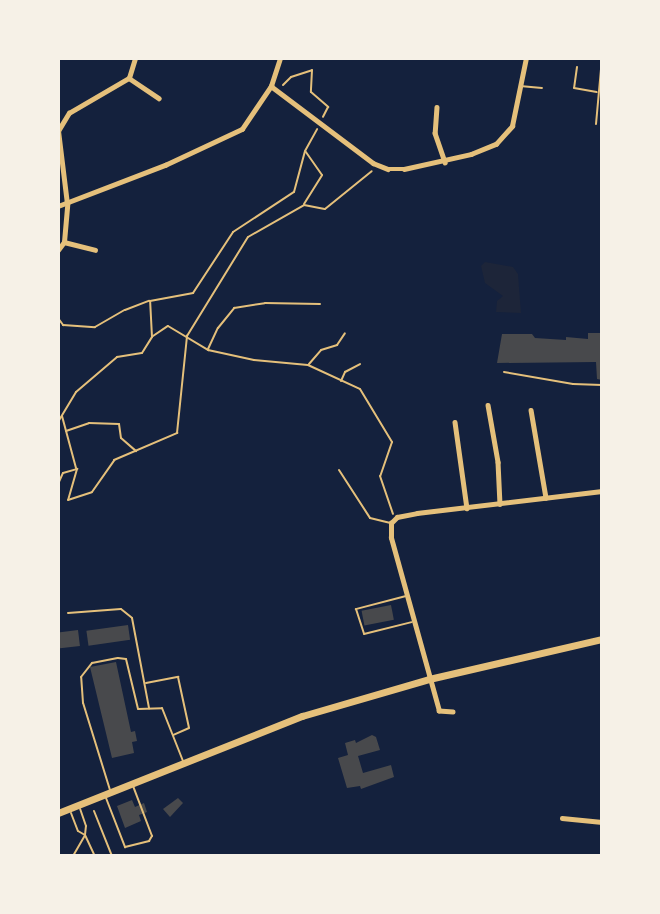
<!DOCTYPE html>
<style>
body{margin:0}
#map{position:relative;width:660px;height:914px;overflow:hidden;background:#14213d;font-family:Rubik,sans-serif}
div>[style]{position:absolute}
.green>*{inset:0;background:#1d2539}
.building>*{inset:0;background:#48494c;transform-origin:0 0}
.path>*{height:2px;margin:-1px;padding:0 1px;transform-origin:1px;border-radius:1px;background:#e5c07b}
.service>*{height:2px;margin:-1px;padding:0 1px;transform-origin:1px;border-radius:1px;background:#e5c07b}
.minor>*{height:4.5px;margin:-2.25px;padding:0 2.25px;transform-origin:2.25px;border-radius:2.25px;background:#e5c07b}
.primary>*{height:7px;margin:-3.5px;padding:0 3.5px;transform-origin:3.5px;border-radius:3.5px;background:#e5c07b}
span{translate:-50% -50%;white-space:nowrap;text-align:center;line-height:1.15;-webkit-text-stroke:7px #f6f1e7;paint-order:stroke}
.frame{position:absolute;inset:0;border:60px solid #f6f1e7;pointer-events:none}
</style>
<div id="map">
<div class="green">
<i style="clip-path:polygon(485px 262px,513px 267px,518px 274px,521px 313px,496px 312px,497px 301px,503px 296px,485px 283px,481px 266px)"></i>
</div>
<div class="building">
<i style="clip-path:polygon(588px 333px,602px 333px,602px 380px,597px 379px,596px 362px,497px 363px,502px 334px,532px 334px,535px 338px,566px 340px,566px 337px,588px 339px)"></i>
<i style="left:391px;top:605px;width:15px;height:30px;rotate:79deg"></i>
<i style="left:128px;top:625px;width:15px;height:42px;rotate:82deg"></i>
<i style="left:78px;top:630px;width:16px;height:20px;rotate:83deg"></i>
<i style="clip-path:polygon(116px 662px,131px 732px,135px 731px,137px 741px,132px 742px,134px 753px,112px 758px,90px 667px)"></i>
<i style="clip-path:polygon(372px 735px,376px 737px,380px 750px,358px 756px,363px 773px,391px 765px,394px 777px,361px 789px,360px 786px,347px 788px,338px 758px,348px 755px,345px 743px,355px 740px,356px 743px)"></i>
<i style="clip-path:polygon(178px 798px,183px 803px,170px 817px,163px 809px)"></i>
<i style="clip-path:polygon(132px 800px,135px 807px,144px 803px,147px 812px,139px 815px,141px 821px,125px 828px,117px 806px)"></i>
</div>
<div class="path">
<i style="left:283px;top:85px;width:11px;rotate:-45deg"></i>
<i style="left:291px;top:77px;width:22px;rotate:-18deg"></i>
<i style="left:312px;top:70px;width:22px;rotate:93deg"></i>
<i style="left:311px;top:92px;width:23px;rotate:41deg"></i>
<i style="left:328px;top:107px;width:11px;rotate:117deg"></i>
<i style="left:304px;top:204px;width:34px;rotate:-58deg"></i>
<i style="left:322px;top:175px;width:29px;rotate:-125deg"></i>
<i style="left:305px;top:151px;width:25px;rotate:-61deg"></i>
<i style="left:58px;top:318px;width:9px;rotate:54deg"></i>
<i style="left:63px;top:325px;width:32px;rotate:4deg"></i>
<i style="left:95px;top:327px;width:34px;rotate:-30deg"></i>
<i style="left:125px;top:310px;width:26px;rotate:-21deg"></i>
<i style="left:153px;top:336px;width:18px;rotate:-34deg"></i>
<i style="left:168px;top:326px;width:47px;rotate:31deg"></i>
<i style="left:208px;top:350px;width:47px;rotate:12.3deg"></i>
<i style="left:254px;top:360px;width:54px;rotate:5.3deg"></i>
<i style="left:308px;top:365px;width:57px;rotate:24.8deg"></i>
<i style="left:360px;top:389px;width:62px;rotate:58.9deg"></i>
<i style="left:392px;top:442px;width:36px;rotate:109deg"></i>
<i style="left:380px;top:476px;width:40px;rotate:71.1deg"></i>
<i style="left:208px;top:349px;width:23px;rotate:-65deg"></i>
<i style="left:218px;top:328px;width:26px;rotate:-51deg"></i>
<i style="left:234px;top:308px;width:31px;rotate:-9deg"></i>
<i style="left:265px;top:303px;width:55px;rotate:1deg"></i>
<i style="left:309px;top:364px;width:18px;rotate:-49deg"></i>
<i style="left:321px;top:350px;width:17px;rotate:-17deg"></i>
<i style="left:337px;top:345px;width:14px;rotate:-56deg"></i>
<i style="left:341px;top:381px;width:10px;rotate:-66deg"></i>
<i style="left:345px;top:372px;width:17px;rotate:-28deg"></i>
<i style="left:62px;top:416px;width:54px;rotate:74.9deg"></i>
<i style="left:58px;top:422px;width:35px;rotate:-59deg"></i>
<i style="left:76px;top:392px;width:54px;rotate:-40.5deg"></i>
<i style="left:117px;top:357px;width:25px;rotate:-9deg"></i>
<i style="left:142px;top:353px;width:19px;rotate:-58deg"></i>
<i style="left:152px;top:337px;width:36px;rotate:-93deg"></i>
<i style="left:150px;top:301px;width:44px;rotate:-10.5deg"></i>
<i style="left:193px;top:293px;width:73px;rotate:-56.7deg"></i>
<i style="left:233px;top:232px;width:73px;rotate:-33.3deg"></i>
<i style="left:294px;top:192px;width:42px;rotate:-75deg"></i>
<i style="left:66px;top:431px;width:24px;rotate:-19deg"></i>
<i style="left:89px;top:423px;width:30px;rotate:2deg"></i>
<i style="left:119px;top:424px;width:14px;rotate:82deg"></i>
<i style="left:121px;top:438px;width:20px;rotate:41deg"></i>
<i style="left:58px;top:484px;width:12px;rotate:-66deg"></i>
<i style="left:63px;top:473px;width:15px;rotate:-16deg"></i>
<i style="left:77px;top:469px;width:32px;rotate:106deg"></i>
<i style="left:68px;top:500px;width:25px;rotate:-18deg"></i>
<i style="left:92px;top:492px;width:39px;rotate:-55deg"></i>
<i style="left:114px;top:460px;width:69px;rotate:-23.2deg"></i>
<i style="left:177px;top:433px;width:98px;rotate:-84.1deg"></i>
<i style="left:187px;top:336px;width:116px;rotate:-58.4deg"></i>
<i style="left:248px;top:237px;width:64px;rotate:-29.7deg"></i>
<i style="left:304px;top:205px;width:21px;rotate:11deg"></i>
<i style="left:325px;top:209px;width:60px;rotate:-39deg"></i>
<i style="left:94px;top:811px;width:48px;rotate:68.2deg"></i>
</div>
<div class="service">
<i style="left:577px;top:67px;width:21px;rotate:98deg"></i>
<i style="left:574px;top:88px;width:23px;rotate:10deg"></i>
<i style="left:520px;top:86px;width:22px;rotate:5deg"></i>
<i style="left:596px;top:124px;width:66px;rotate:-84.8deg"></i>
<i style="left:504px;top:372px;width:70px;rotate:9.9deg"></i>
<i style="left:573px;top:384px;width:29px;rotate:2deg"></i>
<i style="left:339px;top:470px;width:57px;rotate:57.1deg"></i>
<i style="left:370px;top:518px;width:21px;rotate:14deg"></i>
<i style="left:406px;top:596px;width:52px;rotate:165.4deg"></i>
<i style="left:356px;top:609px;width:26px;rotate:72deg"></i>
<i style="left:364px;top:634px;width:49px;rotate:-14deg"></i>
<i style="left:68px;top:613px;width:53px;rotate:-4.3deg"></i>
<i style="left:121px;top:609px;width:14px;rotate:39deg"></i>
<i style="left:132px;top:618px;width:92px;rotate:79.3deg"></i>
<i style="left:146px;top:683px;width:33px;rotate:-11deg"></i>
<i style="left:178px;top:677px;width:52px;rotate:77.8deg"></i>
<i style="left:189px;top:728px;width:17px;rotate:156deg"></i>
<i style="left:110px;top:790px;width:91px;rotate:-107.2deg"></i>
<i style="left:83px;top:703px;width:26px;rotate:-94deg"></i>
<i style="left:81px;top:677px;width:18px;rotate:-52deg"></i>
<i style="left:92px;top:663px;width:26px;rotate:-11deg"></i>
<i style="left:118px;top:658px;width:8px;rotate:7deg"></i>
<i style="left:126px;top:659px;width:51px;rotate:76.5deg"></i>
<i style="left:138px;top:709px;width:24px;rotate:-2deg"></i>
<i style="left:162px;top:708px;width:57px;rotate:68.4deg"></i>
<i style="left:106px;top:798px;width:53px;rotate:68.8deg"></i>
<i style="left:125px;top:847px;width:25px;rotate:-14deg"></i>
<i style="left:149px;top:841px;width:6px;rotate:-59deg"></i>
<i style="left:152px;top:836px;width:53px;rotate:-110.8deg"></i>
<i style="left:71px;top:813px;width:19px;rotate:69deg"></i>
<i style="left:78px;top:831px;width:8px;rotate:30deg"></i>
<i style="left:85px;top:835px;width:23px;rotate:65deg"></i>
<i style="left:73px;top:856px;width:24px;rotate:-60deg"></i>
<i style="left:85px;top:835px;width:9px;rotate:-84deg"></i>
<i style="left:86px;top:826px;width:18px;rotate:-109deg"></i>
</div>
<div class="minor">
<i style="left:129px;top:78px;width:36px;rotate:34deg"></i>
<i style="left:271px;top:86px;width:29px;rotate:-72deg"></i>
<i style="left:437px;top:107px;width:26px;rotate:94deg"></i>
<i style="left:435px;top:133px;width:31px;rotate:71deg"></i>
<i style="left:58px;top:206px;width:115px;rotate:-21deg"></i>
<i style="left:165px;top:165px;width:85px;rotate:-25.1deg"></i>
<i style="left:242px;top:129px;width:52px;rotate:-56deg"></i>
<i style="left:271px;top:86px;width:128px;rotate:37deg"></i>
<i style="left:373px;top:163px;width:16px;rotate:22deg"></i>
<i style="left:388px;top:169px;width:16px"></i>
<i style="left:404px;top:169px;width:69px;rotate:-12.6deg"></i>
<i style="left:471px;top:154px;width:27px;rotate:-22deg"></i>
<i style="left:496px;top:144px;width:24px;rotate:-48deg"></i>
<i style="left:512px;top:126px;width:69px;rotate:-78.4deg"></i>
<i style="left:64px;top:242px;width:32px;rotate:14deg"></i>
<i style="left:58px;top:250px;width:10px;rotate:-53deg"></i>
<i style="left:64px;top:242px;width:38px;rotate:-85deg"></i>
<i style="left:67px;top:204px;width:74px;rotate:-97deg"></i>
<i style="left:58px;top:131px;width:21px;rotate:-59deg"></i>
<i style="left:69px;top:113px;width:69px;rotate:-30.3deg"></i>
<i style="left:129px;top:78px;width:21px;rotate:-73deg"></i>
<i style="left:488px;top:405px;width:58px;rotate:80deg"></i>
<i style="left:498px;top:462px;width:42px;rotate:87.3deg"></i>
<i style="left:531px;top:410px;width:89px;rotate:80.3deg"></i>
<i style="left:455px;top:422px;width:87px;rotate:82.1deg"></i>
<i style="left:453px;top:712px;width:14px;rotate:-176deg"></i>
<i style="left:439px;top:711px;width:180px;rotate:-105.5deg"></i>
<i style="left:391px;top:538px;width:15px;rotate:-90deg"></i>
<i style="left:391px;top:523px;width:8px;rotate:-45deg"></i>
<i style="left:397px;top:517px;width:20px;rotate:-11deg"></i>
<i style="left:417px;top:513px;width:186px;rotate:-6.8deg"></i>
<i style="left:562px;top:818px;width:40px;rotate:5.7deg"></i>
</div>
<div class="primary">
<i style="left:58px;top:813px;width:263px;rotate:-21.7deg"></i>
<i style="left:302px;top:716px;width:132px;rotate:-16.2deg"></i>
<i style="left:429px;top:679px;width:178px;rotate:-13deg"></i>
</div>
<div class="frame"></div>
</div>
